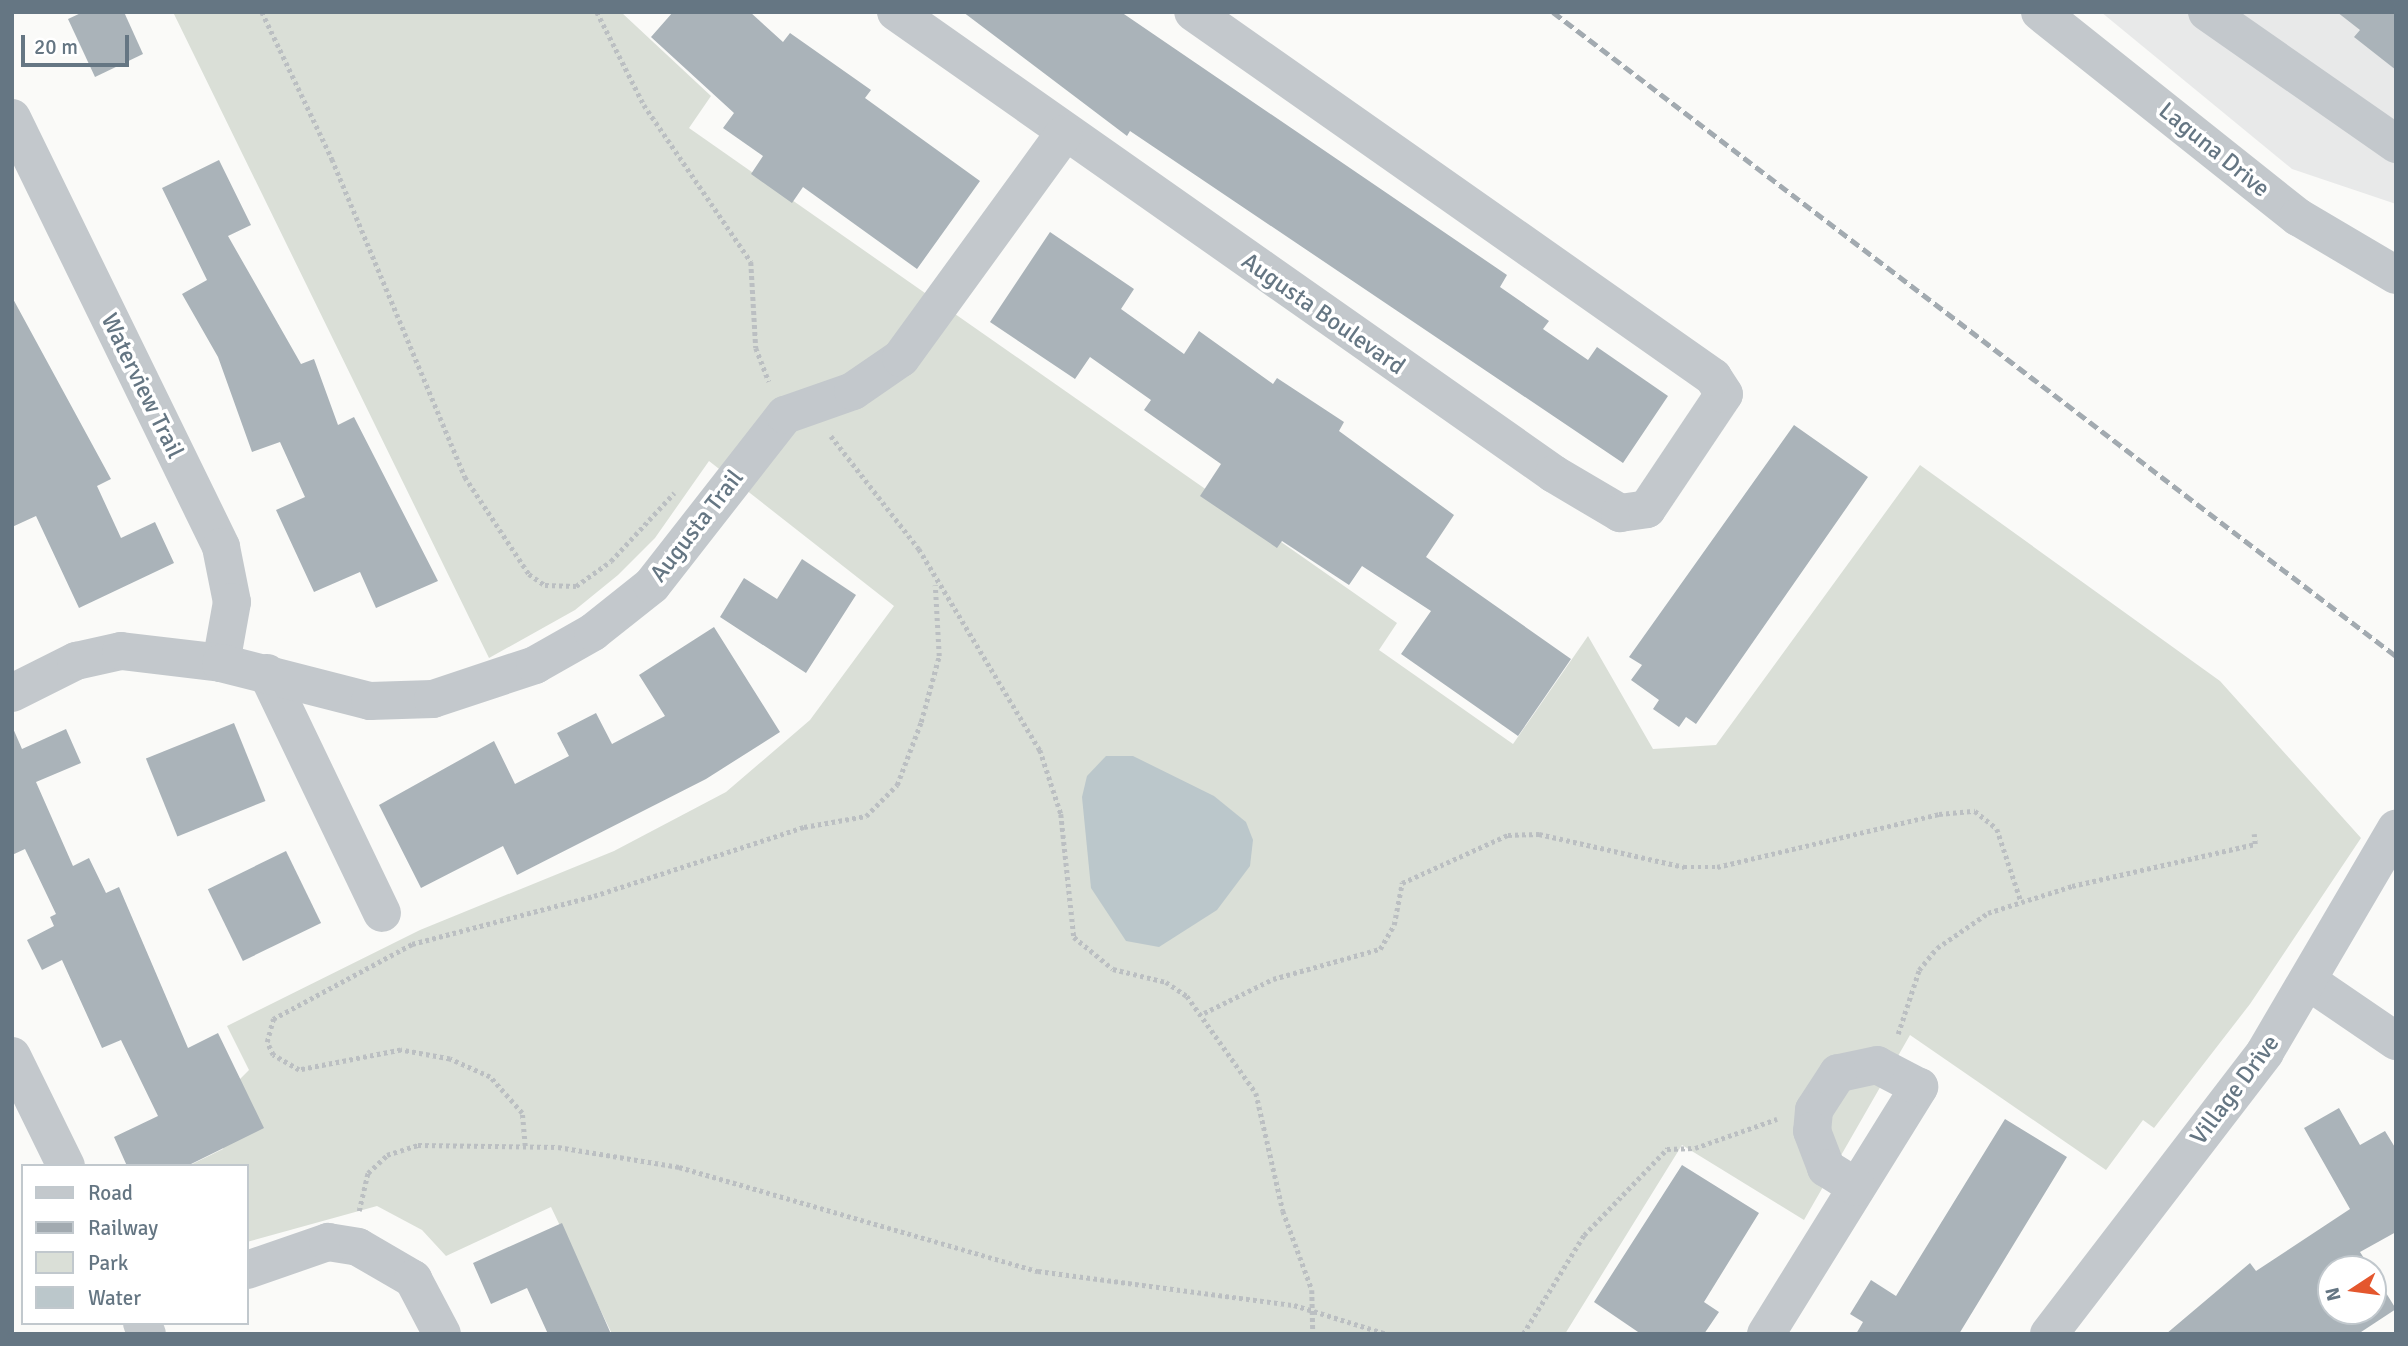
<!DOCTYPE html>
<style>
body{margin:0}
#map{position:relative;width:2408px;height:1346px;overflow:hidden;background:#fafaf8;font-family:Signika,sans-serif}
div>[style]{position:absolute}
.built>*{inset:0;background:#e8e9e9}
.green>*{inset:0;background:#dadfd7}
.water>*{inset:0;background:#bbc7cb}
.building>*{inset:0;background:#aab3b9;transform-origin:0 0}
.path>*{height:4.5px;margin-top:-2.25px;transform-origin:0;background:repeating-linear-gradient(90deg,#bbbfc2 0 3.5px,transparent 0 7px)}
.minor>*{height:38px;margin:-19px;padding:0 19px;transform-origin:19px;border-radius:19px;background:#c3c8cc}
.rail>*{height:5px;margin-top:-2.5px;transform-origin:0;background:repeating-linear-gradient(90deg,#a2aab0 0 10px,transparent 0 15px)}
span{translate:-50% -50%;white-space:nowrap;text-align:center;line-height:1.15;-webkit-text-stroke:7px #fff;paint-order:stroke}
.street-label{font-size:24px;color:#657683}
.frame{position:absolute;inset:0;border:14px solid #657683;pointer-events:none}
.legend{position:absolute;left:21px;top:1164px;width:228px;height:161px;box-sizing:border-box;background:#fff;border:2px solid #c1c8cd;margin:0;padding:9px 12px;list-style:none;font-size:21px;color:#657683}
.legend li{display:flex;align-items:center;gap:14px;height:35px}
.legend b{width:35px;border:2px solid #c1c8cd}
.north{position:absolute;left:2317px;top:1255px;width:70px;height:70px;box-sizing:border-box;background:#fff;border:2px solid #c1c8cd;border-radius:50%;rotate:257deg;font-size:19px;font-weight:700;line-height:28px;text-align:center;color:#657683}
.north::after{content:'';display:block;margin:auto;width:24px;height:32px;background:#e4572e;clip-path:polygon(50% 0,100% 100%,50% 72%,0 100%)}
.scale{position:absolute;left:21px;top:35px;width:108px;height:32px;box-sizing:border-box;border:4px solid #657683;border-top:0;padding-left:9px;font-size:21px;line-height:24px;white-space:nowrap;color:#657683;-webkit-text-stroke:5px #fff;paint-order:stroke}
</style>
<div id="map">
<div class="built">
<i style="clip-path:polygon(2101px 12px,2396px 12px,2396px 204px,2292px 169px)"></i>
</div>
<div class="green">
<i style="clip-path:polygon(173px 12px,621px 12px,711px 96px,689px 128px,1397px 623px,1379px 650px,1513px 744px,1588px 636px,1653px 749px,1716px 745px,1920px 465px,2220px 681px,2361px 838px,2250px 1004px,2154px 1128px,2143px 1120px,2106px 1170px,1910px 1035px,1804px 1220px,1682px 1145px,1565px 1334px,612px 1334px,551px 1207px,446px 1256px,422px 1230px,377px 1206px,247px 1242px,247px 1166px,188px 1166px,223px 1149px,236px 1083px,249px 1070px,227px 1026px,420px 930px,614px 851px,726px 792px,810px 720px,894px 606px,709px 461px,655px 538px,618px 575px,575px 610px,489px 658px)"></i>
</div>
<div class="water">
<i style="clip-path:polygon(1106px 756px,1133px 756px,1214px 796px,1246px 822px,1253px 840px,1250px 866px,1217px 910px,1159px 947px,1126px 941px,1091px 888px,1082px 797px,1087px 776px)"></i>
</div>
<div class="building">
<i style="clip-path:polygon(83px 12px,124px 12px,143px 54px,95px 77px,68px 19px)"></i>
<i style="clip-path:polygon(673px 12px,750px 12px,783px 42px,790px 33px,871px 90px,865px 98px,980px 181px,917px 269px,803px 187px,792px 203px,751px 174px,763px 156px,723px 128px,734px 113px,651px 37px)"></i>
<i style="clip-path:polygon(963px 12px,1121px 12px,1507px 275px,1500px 287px,1549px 321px,1543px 329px,1588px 360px,1597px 347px,1668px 396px,1623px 463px,1130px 131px,1127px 136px)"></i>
<i style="clip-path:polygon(2337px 12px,2396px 12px,2396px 70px,2354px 37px,2360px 30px)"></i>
<i style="clip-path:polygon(219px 160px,251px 225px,228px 236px,301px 364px,314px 359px,338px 425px,354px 417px,438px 581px,376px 608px,360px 572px,314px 592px,276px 510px,305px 497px,280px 442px,252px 452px,218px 357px,182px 294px,207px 280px,162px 188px)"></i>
<i style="clip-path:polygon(1050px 232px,1134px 289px,1121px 309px,1184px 354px,1199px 331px,1273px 384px,1277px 378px,1344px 422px,1339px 431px,1454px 515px,1426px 557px,1571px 659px,1518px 736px,1401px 654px,1431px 611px,1362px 566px,1349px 585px,1282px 541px,1277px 548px,1200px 496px,1221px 464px,1144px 410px,1151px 400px,1090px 357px,1075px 379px,990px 322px)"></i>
<i style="clip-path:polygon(12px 297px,111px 479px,97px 486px,121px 538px,155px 522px,174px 563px,79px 608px,36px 516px,12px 527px)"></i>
<i style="clip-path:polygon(1794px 425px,1868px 477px,1696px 724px,1686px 717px,1679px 727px,1653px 709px,1659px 700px,1631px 680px,1642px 665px,1629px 657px)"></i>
<i style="clip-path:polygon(802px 559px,856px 595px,806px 673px,720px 617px,744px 578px,777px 599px)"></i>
<i style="clip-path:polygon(714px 627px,780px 732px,706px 779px,517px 875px,503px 846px,421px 888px,379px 805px,494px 741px,515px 784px,569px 756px,557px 733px,596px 713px,612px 744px,665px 716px,639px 675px)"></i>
<i style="left:234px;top:723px;width:84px;height:95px;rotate:68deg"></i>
<i style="clip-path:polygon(12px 726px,22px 749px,66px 729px,81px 763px,36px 782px,73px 866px,89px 858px,106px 893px,119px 887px,188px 1048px,218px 1033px,264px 1128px,187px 1166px,127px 1166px,114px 1137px,158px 1116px,121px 1040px,102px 1048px,62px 960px,42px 970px,27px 940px,54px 926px,50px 917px,56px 914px,25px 849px,12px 855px)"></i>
<i style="left:286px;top:851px;width:80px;height:87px;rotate:64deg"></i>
<i style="clip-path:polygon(2339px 1108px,2360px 1145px,2385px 1131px,2396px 1149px,2396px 1232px,2360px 1252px,2371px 1269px,2331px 1269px,2331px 1311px,2373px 1311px,2373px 1272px,2396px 1309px,2358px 1334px,2166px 1334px,2250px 1263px,2256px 1271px,2350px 1209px,2304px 1128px)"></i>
<i style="clip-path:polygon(2005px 1119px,2067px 1157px,1959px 1334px,1856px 1334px,1863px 1322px,1850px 1314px,1871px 1280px,1896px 1296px)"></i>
<i style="clip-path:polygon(1682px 1165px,1759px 1213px,1704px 1302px,1719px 1312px,1704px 1334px,1641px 1334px,1594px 1302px)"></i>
<i style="clip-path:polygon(562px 1223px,611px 1334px,548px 1334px,527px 1288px,491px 1304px,473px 1263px)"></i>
</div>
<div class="path">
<i style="left:262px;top:12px;width:163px;rotate:64.5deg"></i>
<i style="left:332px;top:159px;width:345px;rotate:67.3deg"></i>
<i style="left:465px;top:477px;width:116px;rotate:56.6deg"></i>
<i style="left:529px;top:574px;width:19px;rotate:35deg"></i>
<i style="left:545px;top:585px;width:31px;rotate:2deg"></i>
<i style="left:576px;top:586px;width:43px;rotate:-35.5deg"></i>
<i style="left:611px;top:561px;width:93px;rotate:-47.2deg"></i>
<i style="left:597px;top:12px;width:104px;rotate:63.2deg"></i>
<i style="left:644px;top:105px;width:190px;rotate:55.7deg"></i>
<i style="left:751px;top:262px;width:86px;rotate:86.7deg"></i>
<i style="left:756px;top:348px;width:36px;rotate:69deg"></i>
<i style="left:831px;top:436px;width:143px;rotate:52.1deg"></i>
<i style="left:919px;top:549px;width:235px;rotate:59deg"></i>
<i style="left:1040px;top:750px;width:67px;rotate:71.8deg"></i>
<i style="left:1061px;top:814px;width:124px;rotate:84deg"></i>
<i style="left:1074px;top:937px;width:50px;rotate:39.4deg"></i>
<i style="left:1113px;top:969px;width:55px;rotate:13.8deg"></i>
<i style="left:1166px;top:982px;width:25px;rotate:34deg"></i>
<i style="left:1187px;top:996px;width:119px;rotate:54.6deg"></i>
<i style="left:1256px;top:1093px;width:121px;rotate:77.1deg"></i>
<i style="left:1283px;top:1211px;width:84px;rotate:69.8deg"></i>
<i style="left:1312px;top:1290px;width:44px;rotate:88.7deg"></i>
<i style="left:1204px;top:1013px;width:77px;rotate:-26.2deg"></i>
<i style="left:1273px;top:979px;width:111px;rotate:-15.7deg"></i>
<i style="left:1380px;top:949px;width:28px;rotate:-60deg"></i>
<i style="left:1394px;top:925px;width:43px;rotate:-79.2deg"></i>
<i style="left:1402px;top:883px;width:116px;rotate:-24.4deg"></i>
<i style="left:1508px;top:835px;width:31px;rotate:-2deg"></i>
<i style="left:1539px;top:834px;width:149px;rotate:12.8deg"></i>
<i style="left:1684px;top:867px;width:33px"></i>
<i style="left:1717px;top:867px;width:228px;rotate:-13.4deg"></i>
<i style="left:1939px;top:814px;width:36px;rotate:-5deg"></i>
<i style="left:1975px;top:811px;width:28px;rotate:39deg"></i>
<i style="left:1997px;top:829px;width:76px;rotate:71.6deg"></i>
<i style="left:1898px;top:1034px;width:67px;rotate:-71.8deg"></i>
<i style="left:1919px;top:970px;width:28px;rotate:-51deg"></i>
<i style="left:1937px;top:948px;width:62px;rotate:-34.5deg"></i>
<i style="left:1988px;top:913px;width:88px;rotate:-17.8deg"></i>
<i style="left:2072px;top:886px;width:188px;rotate:-12.9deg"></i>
<i style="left:2255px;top:844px;width:10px;rotate:-96deg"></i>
<i style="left:525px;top:1146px;width:33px;rotate:-95deg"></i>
<i style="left:522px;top:1113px;width:48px;rotate:-131.6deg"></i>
<i style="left:490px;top:1077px;width:44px;rotate:-155.8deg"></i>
<i style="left:450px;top:1059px;width:50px;rotate:-169.6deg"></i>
<i style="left:401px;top:1050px;width:104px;rotate:168.9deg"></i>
<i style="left:299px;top:1070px;width:30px;rotate:-150deg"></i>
<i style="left:273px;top:1055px;width:14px;rotate:-115deg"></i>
<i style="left:267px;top:1042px;width:24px;rotate:-75deg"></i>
<i style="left:273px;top:1019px;width:158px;rotate:-28.3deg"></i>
<i style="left:412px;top:944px;width:188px;rotate:-14.8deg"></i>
<i style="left:594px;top:896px;width:221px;rotate:-18.2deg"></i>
<i style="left:804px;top:827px;width:63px;rotate:-10.1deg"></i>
<i style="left:866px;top:816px;width:44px;rotate:-45deg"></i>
<i style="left:897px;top:785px;width:67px;rotate:-69.1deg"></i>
<i style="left:921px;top:722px;width:68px;rotate:-74.7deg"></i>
<i style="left:939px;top:656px;width:71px;rotate:-93.2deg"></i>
<i style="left:359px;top:1211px;width:39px;rotate:-77deg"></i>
<i style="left:368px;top:1173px;width:26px;rotate:-43deg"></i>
<i style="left:387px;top:1155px;width:33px;rotate:-18deg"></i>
<i style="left:418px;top:1145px;width:140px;rotate:0.8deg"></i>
<i style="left:558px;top:1147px;width:123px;rotate:9.4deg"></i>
<i style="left:679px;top:1167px;width:374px;rotate:16.2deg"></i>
<i style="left:1038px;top:1271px;width:258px;rotate:7.6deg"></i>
<i style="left:1294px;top:1305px;width:97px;rotate:17.3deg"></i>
<i style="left:1523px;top:1334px;width:116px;rotate:-58.4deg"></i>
<i style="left:1584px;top:1235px;width:120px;rotate:-46deg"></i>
<i style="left:1667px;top:1149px;width:28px;rotate:-2deg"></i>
<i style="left:1695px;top:1148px;width:87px;rotate:-19.5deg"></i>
</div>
<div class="minor">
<i style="left:896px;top:12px;width:804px;rotate:35.07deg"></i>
<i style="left:1554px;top:474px;width:77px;rotate:30.6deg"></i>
<i style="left:1620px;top:513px;width:27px;rotate:-8deg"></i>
<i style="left:1647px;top:509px;width:138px;rotate:-56.2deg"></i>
<i style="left:1724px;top:394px;width:20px;rotate:-123deg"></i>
<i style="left:1713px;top:377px;width:635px;rotate:-144.93deg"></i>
<i style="left:2040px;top:12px;width:330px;rotate:38.5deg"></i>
<i style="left:2298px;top:217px;width:114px;rotate:30.6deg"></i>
<i style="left:2207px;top:12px;width:231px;rotate:34.9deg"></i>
<i style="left:12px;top:118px;width:477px;rotate:64deg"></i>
<i style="left:221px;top:547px;width:56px;rotate:78.7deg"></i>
<i style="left:232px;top:602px;width:62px;rotate:100.2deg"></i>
<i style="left:267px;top:673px;width:266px;rotate:64.4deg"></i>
<i style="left:12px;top:693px;width:72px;rotate:-26.6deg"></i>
<i style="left:76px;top:661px;width:46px;rotate:-12.5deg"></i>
<i style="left:121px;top:651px;width:101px;rotate:6.8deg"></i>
<i style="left:221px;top:663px;width:154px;rotate:14.3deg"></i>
<i style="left:370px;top:701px;width:63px;rotate:-1.8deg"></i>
<i style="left:433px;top:699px;width:108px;rotate:-18.4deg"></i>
<i style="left:535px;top:665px;width:67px;rotate:-29.6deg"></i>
<i style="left:593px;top:632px;width:75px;rotate:-38.5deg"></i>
<i style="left:652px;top:585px;width:216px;rotate:-52deg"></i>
<i style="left:785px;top:415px;width:72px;rotate:-19.4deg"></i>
<i style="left:853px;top:391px;width:58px;rotate:-34.5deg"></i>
<i style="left:901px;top:358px;width:277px;rotate:-54deg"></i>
<i style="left:2311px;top:983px;width:103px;rotate:34.3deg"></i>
<i style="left:12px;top:1056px;width:123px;rotate:63.9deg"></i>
<i style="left:247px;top:1270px;width:86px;rotate:-19.1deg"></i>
<i style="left:328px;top:1242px;width:30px;rotate:9deg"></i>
<i style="left:358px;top:1247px;width:64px;rotate:30.2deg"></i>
<i style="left:413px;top:1279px;width:62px;rotate:62.2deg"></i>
<i style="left:142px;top:1323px;width:12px;rotate:66deg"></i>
<i style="left:1766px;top:1334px;width:291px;rotate:-58.2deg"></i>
<i style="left:1919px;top:1087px;width:47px;rotate:-152.4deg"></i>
<i style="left:1877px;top:1065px;width:40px;rotate:168deg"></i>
<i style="left:1838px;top:1073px;width:44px;rotate:123deg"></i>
<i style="left:1814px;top:1110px;width:21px;rotate:95deg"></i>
<i style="left:1812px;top:1131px;width:40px;rotate:69deg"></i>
<i style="left:1826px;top:1168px;width:36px;rotate:32deg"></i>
<i style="left:2049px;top:1334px;width:355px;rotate:-52.5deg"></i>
<i style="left:2265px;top:1052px;width:259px;rotate:-59.6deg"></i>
</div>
<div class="rail">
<i style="left:1553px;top:12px;width:1061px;rotate:37.38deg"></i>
</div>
<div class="street-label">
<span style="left:2214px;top:150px;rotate:39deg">Laguna Drive</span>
<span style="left:1323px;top:314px;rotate:35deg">Augusta Boulevard</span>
<span style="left:142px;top:386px;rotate:64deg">Waterview Trail</span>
<span style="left:697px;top:526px;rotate:-52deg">Augusta Trail</span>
<span style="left:2235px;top:1090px;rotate:-53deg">Village Drive</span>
</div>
<div class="frame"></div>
<ul class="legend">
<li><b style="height:9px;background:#c3c8cc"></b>Road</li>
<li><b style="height:9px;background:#a2aab0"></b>Railway</li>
<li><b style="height:19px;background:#dadfd7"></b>Park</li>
<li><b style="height:19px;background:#bbc7cb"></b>Water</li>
</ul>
<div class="north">N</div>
<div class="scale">20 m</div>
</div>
